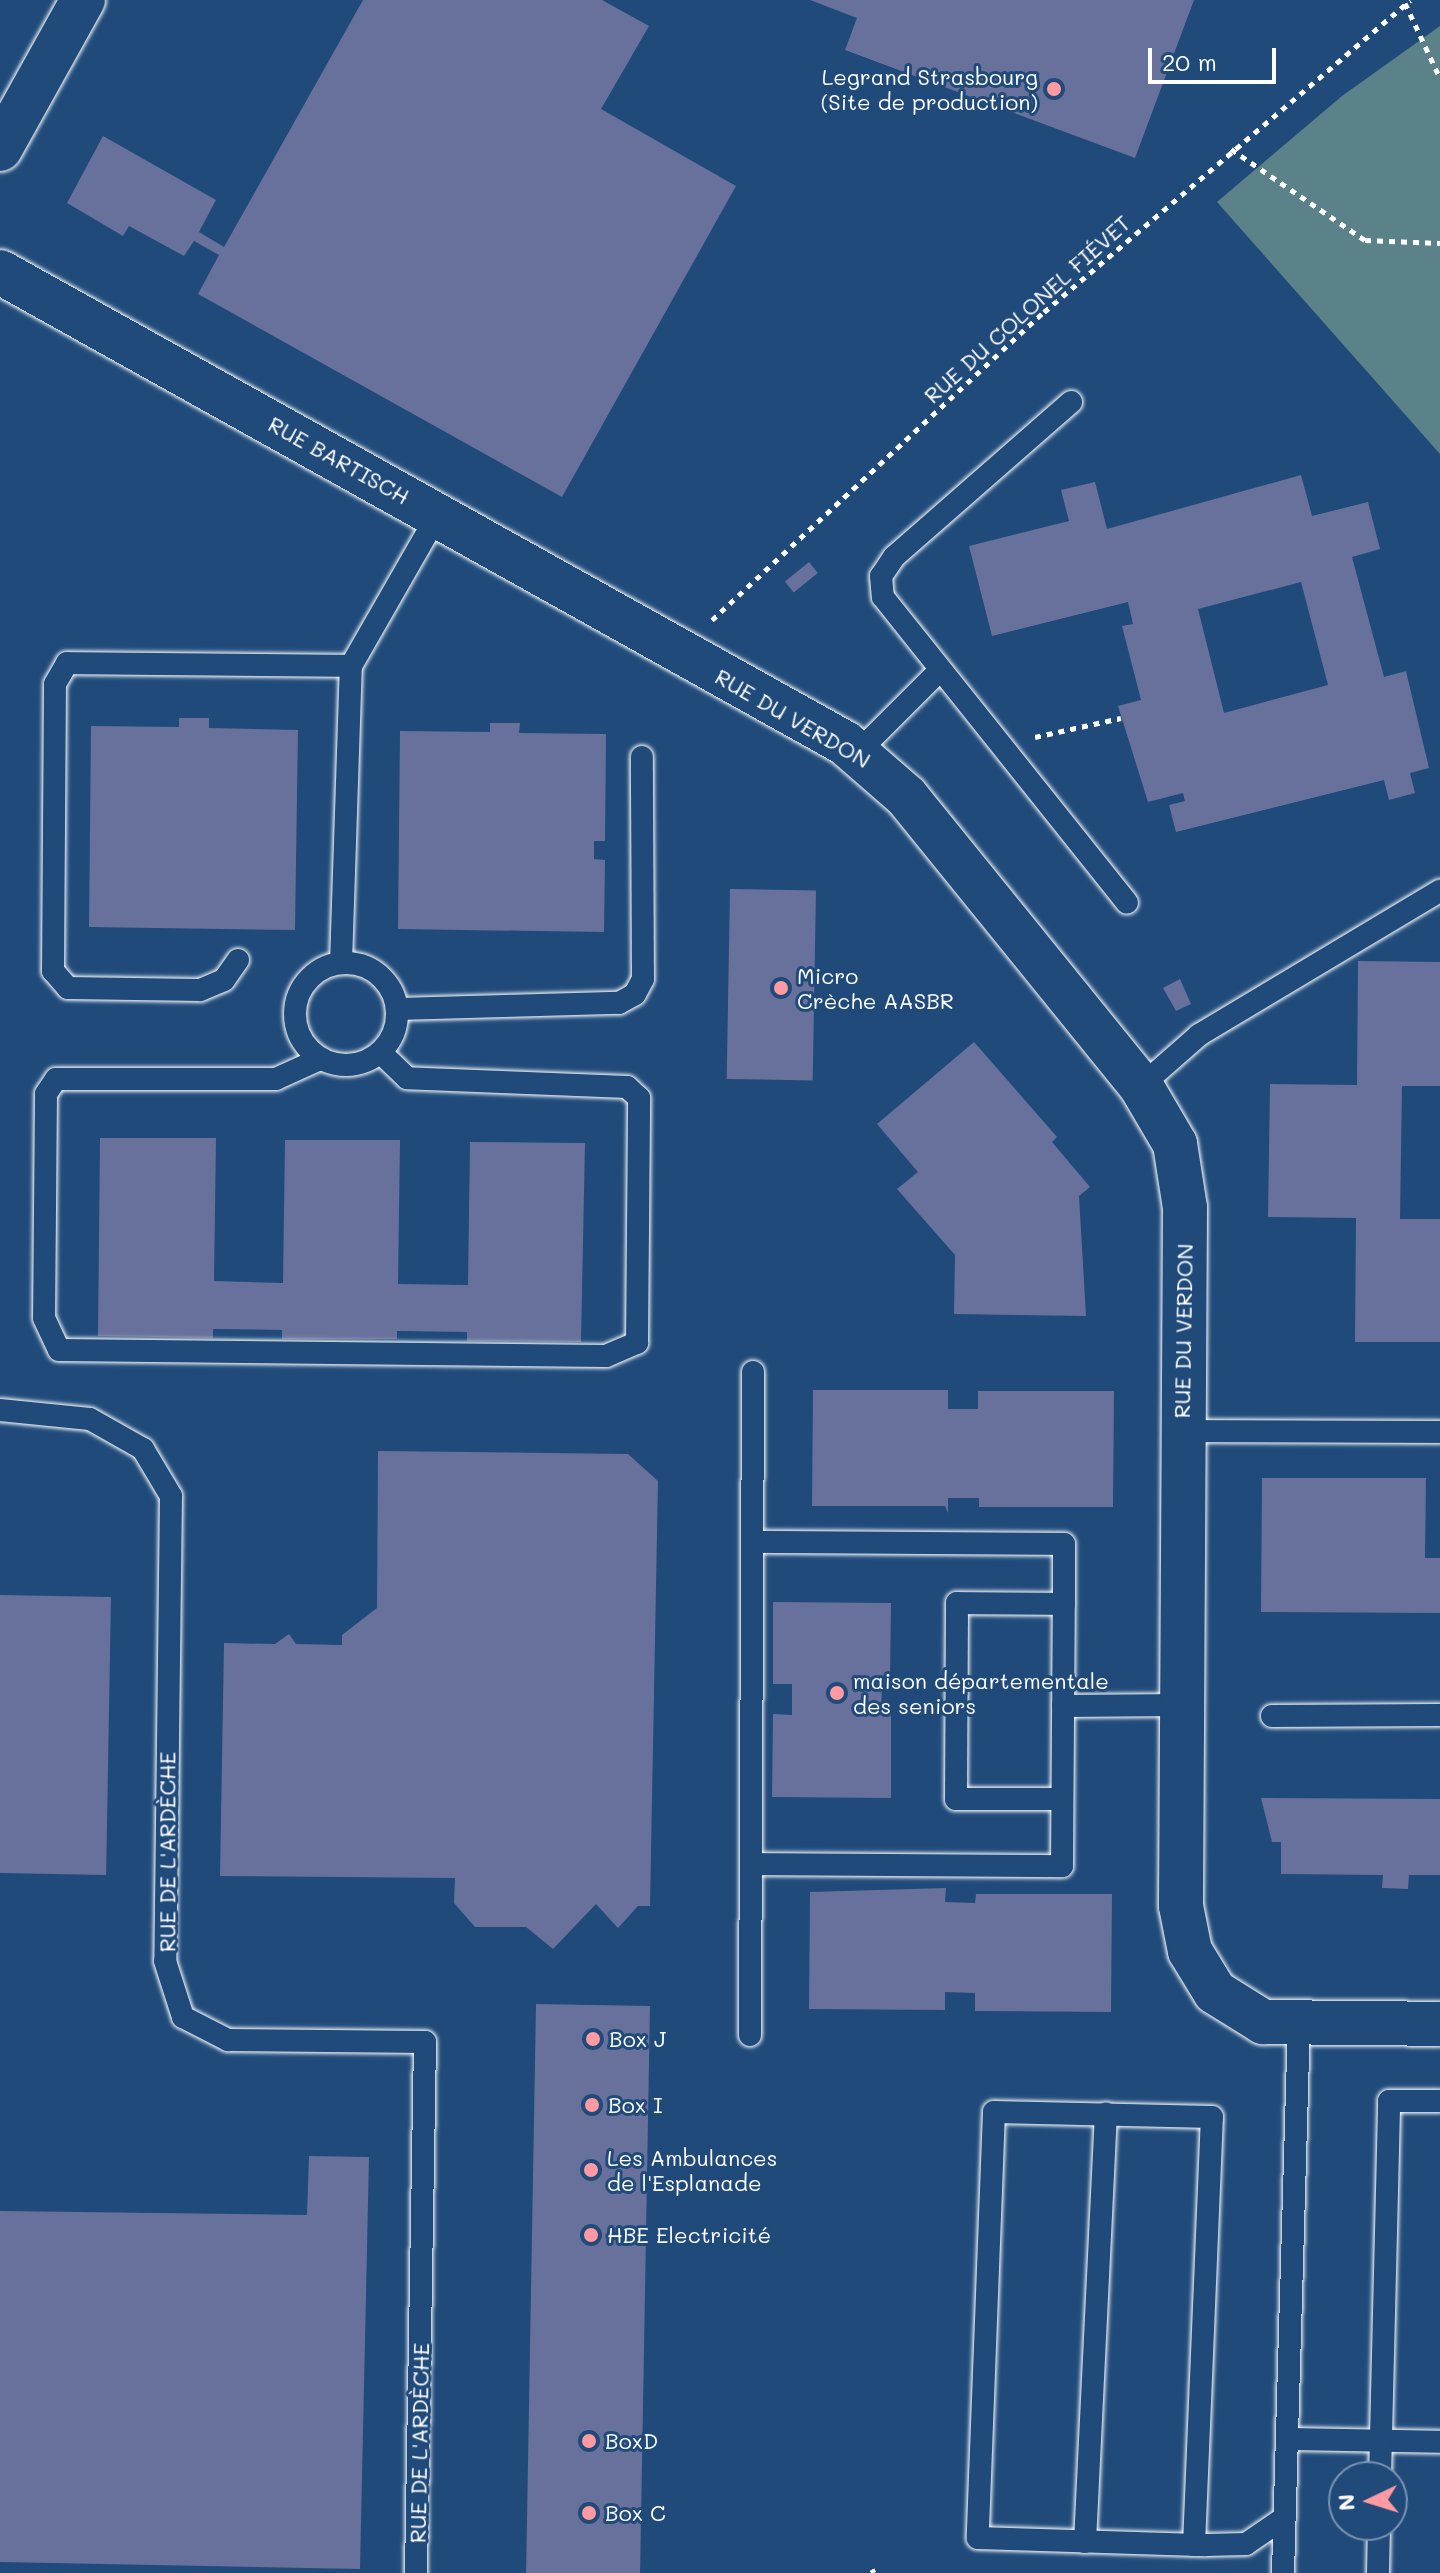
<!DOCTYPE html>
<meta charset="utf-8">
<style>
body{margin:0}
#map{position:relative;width:1440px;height:2573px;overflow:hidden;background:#1f4a7a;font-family:Mali,sans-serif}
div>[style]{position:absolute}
.green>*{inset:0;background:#5a8288}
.building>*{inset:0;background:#67719b;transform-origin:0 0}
.path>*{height:5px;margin-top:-2.5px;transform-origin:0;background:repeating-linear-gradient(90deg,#fff 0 6px,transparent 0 12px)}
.roads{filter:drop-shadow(0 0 2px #fff) drop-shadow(0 0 2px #fff)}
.service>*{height:22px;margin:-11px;padding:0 11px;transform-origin:11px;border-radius:11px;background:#1f4a7a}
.service>.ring{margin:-11px;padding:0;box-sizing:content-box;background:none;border:22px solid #1f4a7a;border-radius:50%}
.minor>*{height:44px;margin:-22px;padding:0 22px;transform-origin:22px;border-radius:22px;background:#1f4a7a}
.dots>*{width:22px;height:22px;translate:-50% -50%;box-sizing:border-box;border:4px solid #1f4a7a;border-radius:50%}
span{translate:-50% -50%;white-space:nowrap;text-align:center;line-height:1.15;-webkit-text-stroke:6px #1f4a7a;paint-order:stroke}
.poi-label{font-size:22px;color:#fff}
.right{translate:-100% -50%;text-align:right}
.left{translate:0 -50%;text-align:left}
.street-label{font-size:22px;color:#fff}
.north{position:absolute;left:1328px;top:2461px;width:80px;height:80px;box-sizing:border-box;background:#1f4a7a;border:2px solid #7992af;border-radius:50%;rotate:266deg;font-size:22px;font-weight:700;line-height:32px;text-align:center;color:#fff}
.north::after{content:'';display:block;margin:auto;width:28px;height:36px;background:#ff9aa2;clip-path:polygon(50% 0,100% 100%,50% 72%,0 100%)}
.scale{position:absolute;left:1148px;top:48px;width:128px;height:36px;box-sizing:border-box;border:4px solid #fff;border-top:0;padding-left:10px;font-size:24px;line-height:28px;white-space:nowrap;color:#fff;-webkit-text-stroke:6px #1f4a7a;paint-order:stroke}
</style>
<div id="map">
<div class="green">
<i style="clip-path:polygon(1440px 26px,1440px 454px,1217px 202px,1342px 96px)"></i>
</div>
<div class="building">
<i style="clip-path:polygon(363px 0,602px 0,649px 26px,601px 109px,736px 186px,562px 497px,198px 294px,219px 255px,194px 241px,184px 256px,129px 226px,123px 236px,67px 203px,103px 136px,216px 200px,199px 232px,224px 247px)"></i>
<i style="clip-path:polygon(810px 0,1194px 0,1135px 158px,845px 50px,857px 18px)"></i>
<i style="clip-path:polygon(evenodd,1301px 475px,1312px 516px,1368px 502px,1380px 549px,1352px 557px,1384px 677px,1406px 671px,1429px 768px,1410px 773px,1415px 793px,1389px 800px,1384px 780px,1176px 832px,1169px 805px,1185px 801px,1183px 793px,1148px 802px,1118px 706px,1141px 700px,1122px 626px,1133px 624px,1128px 602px,992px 636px,969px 546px,1069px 521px,1061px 490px,1095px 482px,1107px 529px,1301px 475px,1301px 582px,1328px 685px,1224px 713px,1198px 609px,1301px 582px)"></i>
<i style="left:809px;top:562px;width:14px;height:31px;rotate:51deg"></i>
<i style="clip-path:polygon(179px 718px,209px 718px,209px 728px,298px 730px,295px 930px,89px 927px,91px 726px,179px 727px)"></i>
<i style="clip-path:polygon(490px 723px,520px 723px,519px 733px,606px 734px,605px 841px,594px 841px,594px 859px,605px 860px,604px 932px,398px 929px,400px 731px,490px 732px)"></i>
<i style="left:730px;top:889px;width:86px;height:190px;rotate:1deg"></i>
<i style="clip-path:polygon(1358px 961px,1440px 962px,1440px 1086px,1402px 1086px,1400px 1219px,1440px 1219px,1440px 1342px,1355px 1342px,1356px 1218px,1268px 1217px,1270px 1084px,1357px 1085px)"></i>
<i style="clip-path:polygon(1180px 979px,1191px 1004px,1176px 1011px,1163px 988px)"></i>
<i style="clip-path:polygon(974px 1042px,1057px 1137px,1052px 1142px,1090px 1187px,1079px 1196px,1086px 1316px,954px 1314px,955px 1255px,897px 1189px,918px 1172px,877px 1124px)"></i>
<i style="clip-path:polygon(100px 1138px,216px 1138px,214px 1281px,283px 1283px,285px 1140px,400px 1140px,398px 1284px,468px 1285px,470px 1142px,585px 1143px,581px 1342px,467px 1341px,467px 1332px,397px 1331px,397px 1339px,282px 1339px,282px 1330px,213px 1329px,213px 1338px,98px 1336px)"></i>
<i style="clip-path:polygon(813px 1390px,948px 1390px,948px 1409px,978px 1409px,978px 1391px,1114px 1391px,1113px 1507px,979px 1507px,979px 1498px,948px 1498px,948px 1513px,945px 1506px,812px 1506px)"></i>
<i style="clip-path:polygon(378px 1451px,628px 1454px,658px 1481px,650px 1906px,638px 1906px,618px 1928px,596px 1904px,553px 1949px,526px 1927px,475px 1927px,454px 1903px,455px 1878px,220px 1876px,224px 1643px,275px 1644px,289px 1634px,296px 1644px,342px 1645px,342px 1635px,377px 1608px)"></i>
<i style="clip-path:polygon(1262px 1478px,1426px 1478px,1425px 1558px,1440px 1558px,1440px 1613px,1261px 1612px)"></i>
<i style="left:0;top:1595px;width:111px;height:278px;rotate:1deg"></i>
<i style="clip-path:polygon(773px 1602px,891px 1603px,890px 1682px,906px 1681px,882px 1685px,881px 1715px,891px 1715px,891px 1798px,772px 1797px,773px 1714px,792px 1715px,792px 1684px,773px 1684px)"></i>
<i style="clip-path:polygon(1261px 1798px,1440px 1799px,1440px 1875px,1409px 1875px,1408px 1889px,1382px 1888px,1383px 1875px,1281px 1874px,1281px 1842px,1272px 1842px)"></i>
<i style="clip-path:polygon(946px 1888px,945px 1902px,975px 1903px,976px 1894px,1112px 1894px,1111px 2012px,975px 2011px,975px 1993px,945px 1992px,945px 2010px,809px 2009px,810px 1892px)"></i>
<i style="left:536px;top:2004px;width:114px;height:569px;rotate:1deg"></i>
<i style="clip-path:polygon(309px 2156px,369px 2157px,360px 2569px,0 2562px,0 2211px,307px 2215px)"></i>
</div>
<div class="path">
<i style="left:1405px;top:3px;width:83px;rotate:65deg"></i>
<i style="left:1231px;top:149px;width:162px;rotate:34.2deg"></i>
<i style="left:1365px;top:240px;width:75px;rotate:2.3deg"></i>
<i style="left:712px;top:620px;width:453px;rotate:-42.9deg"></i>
<i style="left:1044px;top:312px;width:481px;rotate:-40.4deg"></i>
<i style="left:1035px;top:737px;width:88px;rotate:-12.5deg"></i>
<i style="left:872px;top:2569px;width:4px;rotate:63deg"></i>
</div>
<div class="roads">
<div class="service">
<i style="left:1071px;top:402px;width:235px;rotate:138.8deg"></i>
<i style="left:894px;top:557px;width:23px;rotate:124deg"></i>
<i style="left:881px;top:576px;width:21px;rotate:85deg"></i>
<i style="left:883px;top:597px;width:391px;rotate:51.4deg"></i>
<i style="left:858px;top:752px;width:115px;rotate:-45deg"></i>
<i style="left:238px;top:960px;width:24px;rotate:125deg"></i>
<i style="left:224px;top:980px;width:26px;rotate:157deg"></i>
<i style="left:200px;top:990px;width:132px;rotate:-179.1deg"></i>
<i style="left:68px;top:988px;width:23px;rotate:-131deg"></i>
<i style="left:53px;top:971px;width:287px;rotate:-89.6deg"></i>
<i style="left:55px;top:684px;width:24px;rotate:-60deg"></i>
<i style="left:67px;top:663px;width:284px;rotate:0.6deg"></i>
<i class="ring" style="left:295px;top:963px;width:80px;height:80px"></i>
<i style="left:341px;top:963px;width:297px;rotate:-88.1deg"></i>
<i style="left:351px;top:666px;width:175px;rotate:-60.2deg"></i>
<i style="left:398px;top:1009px;width:221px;rotate:-1.6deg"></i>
<i style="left:619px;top:1003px;width:18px;rotate:-29deg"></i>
<i style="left:635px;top:994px;width:17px;rotate:-62deg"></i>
<i style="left:643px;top:979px;width:222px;rotate:-90.3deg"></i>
<i style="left:320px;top:1059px;width:48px;rotate:155.6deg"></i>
<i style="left:276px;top:1079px;width:220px;rotate:180deg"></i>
<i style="left:56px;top:1079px;width:18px;rotate:124deg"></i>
<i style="left:46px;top:1094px;width:224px;rotate:90.5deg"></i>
<i style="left:44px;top:1318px;width:35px;rotate:65deg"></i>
<i style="left:59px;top:1350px;width:547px;rotate:0.63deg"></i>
<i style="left:606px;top:1356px;width:34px;rotate:-23deg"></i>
<i style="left:637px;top:1343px;width:245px;rotate:-89.5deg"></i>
<i style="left:639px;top:1098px;width:16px;rotate:-137deg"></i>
<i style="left:627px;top:1087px;width:220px;rotate:-177.7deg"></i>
<i style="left:407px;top:1078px;width:36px;rotate:-136deg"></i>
<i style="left:1141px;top:1086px;width:77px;rotate:-41.3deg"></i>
<i style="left:1199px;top:1035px;width:281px;rotate:-30.9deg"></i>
<i style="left:0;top:1410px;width:90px;rotate:5.7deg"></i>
<i style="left:90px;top:1419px;width:61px;rotate:29.5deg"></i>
<i style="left:143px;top:1449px;width:55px;rotate:59.2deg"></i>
<i style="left:171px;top:1496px;width:465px;rotate:90.7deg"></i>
<i style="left:165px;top:1961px;width:59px;rotate:72.2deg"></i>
<i style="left:183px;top:2017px;width:51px;rotate:27.1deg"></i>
<i style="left:228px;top:2040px;width:197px;rotate:0.6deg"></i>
<i style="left:425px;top:2042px;width:531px;rotate:90.97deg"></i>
<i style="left:1182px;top:1431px;width:258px;rotate:0.2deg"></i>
<i style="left:1063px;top:1706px;width:119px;rotate:-0.5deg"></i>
<i style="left:1272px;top:1716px;width:168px;rotate:-0.3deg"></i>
<i style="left:1062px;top:1799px;width:106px;rotate:180deg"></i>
<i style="left:956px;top:1799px;width:196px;rotate:-89.7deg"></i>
<i style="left:957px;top:1603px;width:107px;rotate:0.5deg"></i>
<i style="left:751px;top:1864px;width:311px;rotate:0.4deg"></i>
<i style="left:1062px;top:1866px;width:262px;rotate:-89.6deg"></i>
<i style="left:1064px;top:1604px;width:60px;rotate:-90deg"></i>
<i style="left:1064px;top:1544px;width:312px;rotate:-179.6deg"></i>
<i style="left:750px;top:2035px;width:663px;rotate:-89.74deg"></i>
<i style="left:1289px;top:2439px;width:151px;rotate:1.1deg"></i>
<i style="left:1380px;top:2477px;width:376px;rotate:-88.6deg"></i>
<i style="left:1389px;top:2101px;width:51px"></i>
<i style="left:1085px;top:2542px;width:429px;rotate:-87.2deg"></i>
<i style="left:1194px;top:2545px;width:428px;rotate:-87.6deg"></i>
<i style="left:1212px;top:2117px;width:218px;rotate:-178.7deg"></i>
<i style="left:994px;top:2112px;width:426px;rotate:92.2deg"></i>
<i style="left:978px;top:2538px;width:228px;rotate:1.8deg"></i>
<i style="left:1206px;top:2545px;width:40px;rotate:-1.4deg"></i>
<i style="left:1246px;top:2544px;width:46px;rotate:-34.4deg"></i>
<i style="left:1283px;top:2573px;width:551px;rotate:-88.34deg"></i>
<i style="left:1378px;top:2573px;width:48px;rotate:-88.8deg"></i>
</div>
<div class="minor">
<i style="left:0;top:149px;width:171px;rotate:-60.9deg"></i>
<i style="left:0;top:272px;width:967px;rotate:29.14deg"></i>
<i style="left:845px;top:743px;width:81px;rotate:41deg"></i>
<i style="left:906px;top:796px;width:373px;rotate:51deg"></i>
<i style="left:1141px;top:1086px;width:67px;rotate:59.6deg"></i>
<i style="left:1175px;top:1144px;width:65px;rotate:81.1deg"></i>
<i style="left:1185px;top:1208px;width:698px;rotate:90.33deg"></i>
<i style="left:1181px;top:1906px;width:46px;rotate:78.7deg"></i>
<i style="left:1190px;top:1951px;width:48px;rotate:58.6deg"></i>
<i style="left:1215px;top:1992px;width:57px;rotate:32deg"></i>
<i style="left:1263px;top:2022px;width:177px;rotate:0.6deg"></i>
</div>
</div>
<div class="dots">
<i style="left:1054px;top:89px;background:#ff9aa2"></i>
<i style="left:781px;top:988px;background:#ff9aa2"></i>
<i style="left:837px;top:1693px;background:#ff9aa2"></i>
<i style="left:593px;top:2039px;background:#ff9aa2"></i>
<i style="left:592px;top:2105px;background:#ff9aa2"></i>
<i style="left:591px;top:2170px;background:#ff9aa2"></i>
<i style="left:591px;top:2235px;background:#ff9aa2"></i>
<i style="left:589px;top:2441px;background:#ff9aa2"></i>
<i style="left:589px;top:2513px;background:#ff9aa2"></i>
</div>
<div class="poi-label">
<span class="right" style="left:1038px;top:89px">Legrand Strasbourg<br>(Site de production)</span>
<span class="left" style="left:797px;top:988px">Micro<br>Crèche AASBR</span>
<span class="left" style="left:853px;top:1693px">maison départementale<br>des seniors</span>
<span class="left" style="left:609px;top:2039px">Box J</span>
<span class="left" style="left:608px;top:2105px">Box I</span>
<span class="left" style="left:607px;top:2170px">Les Ambulances<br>de l'Esplanade</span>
<span class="left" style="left:607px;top:2235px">HBE Electricité</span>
<span class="left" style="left:605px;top:2441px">BoxD</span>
<span class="left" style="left:605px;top:2513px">Box C</span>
</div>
<div class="street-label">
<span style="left:1027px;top:309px;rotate:-42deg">RUE DU COLONEL FIÉVET</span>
<span style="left:339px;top:460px;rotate:29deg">RUE BARTISCH</span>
<span style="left:793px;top:718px;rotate:30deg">RUE DU VERDON</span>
<span style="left:1183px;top:1331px;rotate:-89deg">RUE DU VERDON</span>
<span style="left:167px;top:1852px;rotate:-90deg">RUE DE L'ARDÈCHE</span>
<span style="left:419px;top:2443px;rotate:-89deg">RUE DE L'ARDÈCHE</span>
</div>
<div class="north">N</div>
<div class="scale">20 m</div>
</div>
